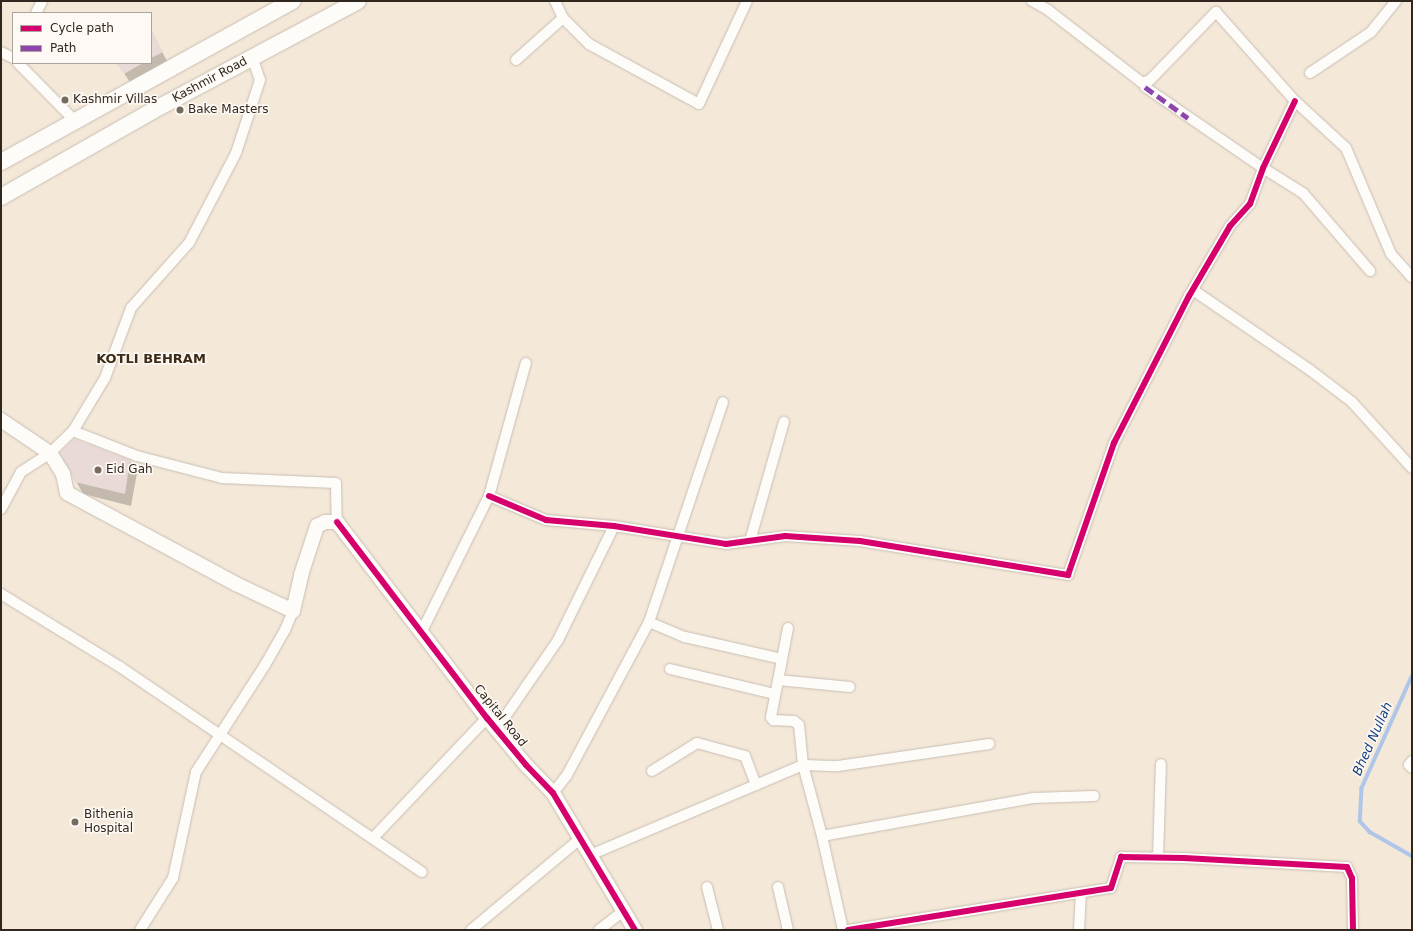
<!DOCTYPE html>
<style>
body{margin:0}
#map{position:relative;width:1413px;height:931px;overflow:hidden;background:#f4e8d9;font-family:"DejaVu Sans",sans-serif}
div>[style]{position:absolute}
.shadow>*{inset:0;background:#0003}
.stream>*{height:3.5px;margin:-1.75px;padding:0 1.75px;transform-origin:1.75px;border-radius:1.75px;background:#afc6e8}
.building>*{inset:0;background:#e9dad8}
.roads{filter:drop-shadow(0 0 1px #c7beb2) drop-shadow(0 0 1px #c7beb2)}
.street>*{height:10px;margin:-5px;padding:0 5px;transform-origin:5px;border-radius:5px;background:#fdfcf9}
.secondary>*{height:14px;margin:-7px;padding:0 7px;transform-origin:7px;border-radius:7px;background:#fdfcf9}
.primary>*{height:16px;margin:-8px;padding:0 8px;transform-origin:8px;border-radius:8px;background:#fdfcf9}
.quiet>*{height:5px;margin-top:-2.5px;transform-origin:0;background:repeating-linear-gradient(90deg,#8e44ad 0 10px,transparent 0 15px)}
.cycleway>*{height:6px;margin:-3px;padding:0 3px;transform-origin:3px;border-radius:3px;background:#d6006c}
.dots>*{width:11px;height:11px;translate:-50% -50%;box-sizing:border-box;border:2px solid #fef9f4;border-radius:50%}
span{translate:-50% -50%;white-space:nowrap;text-align:center;line-height:1.15;-webkit-text-stroke:3px #fef9f4;paint-order:stroke}
.street-label{font-size:12px;color:#30281e}
.poi-label{font-size:12px;color:#30281e}
.left{translate:0 -50%;text-align:left}
.neighbourhood-label{font-size:13px;color:#3c2b16;font-weight:700}
.water-label{font-size:13px;color:#134182;font-style:italic}
.frame{position:absolute;inset:0;border:2px solid #30281e;pointer-events:none}
.legend{position:absolute;left:12px;top:12px;width:140px;height:52px;box-sizing:border-box;background:#fef9f4;border:1px solid #aca59e;margin:0;padding:5px 7px;list-style:none;font-size:12px;color:#30281e}
.legend li{display:flex;align-items:center;gap:8px;height:20px}
.legend b{width:20px;border:1px solid #aca59e}
</style>
<div id="map">
<div class="shadow">
<i style="clip-path:polygon(151px 35px,158px 44px,167px 61px,130px 82px,117px 63px,151px 63px)"></i>
<i style="clip-path:polygon(130px 461px,137px 473px,131px 506px,83px 494px,76px 481px)"></i>
</div>
<div class="stream">
<i style="left:1412px;top:677px;width:122px;rotate:114.2deg"></i>
<i style="left:1362px;top:788px;width:33px;rotate:93deg"></i>
<i style="left:1360px;top:821px;width:15px;rotate:48deg"></i>
<i style="left:1370px;top:832px;width:48px;rotate:29.7deg"></i>
</div>
<div class="building">
<i style="clip-path:polygon(151px 28px,163px 52px,151px 58px)"></i>
<i style="clip-path:polygon(116px 63px,143px 63px,124px 74px)"></i>
<i style="clip-path:polygon(74px 439px,130px 460px,125px 494px,75px 482px,60px 453px)"></i>
</div>
<div class="roads">
<div class="street">
<i style="left:555px;top:1px;width:19px;rotate:65deg"></i>
<i style="left:563px;top:18px;width:37px;rotate:45deg"></i>
<i style="left:589px;top:44px;width:125px;rotate:28.6deg"></i>
<i style="left:699px;top:104px;width:114px;rotate:-65deg"></i>
<i style="left:1032px;top:1px;width:18px;rotate:29deg"></i>
<i style="left:1048px;top:10px;width:118px;rotate:37.7deg"></i>
<i style="left:1141px;top:82px;width:4px"></i>
<i style="left:1145px;top:82px;width:5px;rotate:-22deg"></i>
<i style="left:1150px;top:80px;width:95px;rotate:-45.9deg"></i>
<i style="left:1216px;top:12px;width:119px;rotate:48.4deg"></i>
<i style="left:1295px;top:101px;width:69px;rotate:42.7deg"></i>
<i style="left:1346px;top:148px;width:115px;rotate:67deg"></i>
<i style="left:1391px;top:254px;width:31px;rotate:48deg"></i>
<i style="left:36px;top:13px;width:13px;rotate:-63deg"></i>
<i style="left:1px;top:52px;width:13px;rotate:27deg"></i>
<i style="left:516px;top:60px;width:63px;rotate:-41.8deg"></i>
<i style="left:18px;top:63px;width:81px;rotate:45.5deg"></i>
<i style="left:1310px;top:73px;width:73px;rotate:-33.9deg"></i>
<i style="left:1371px;top:32px;width:40px;rotate:-51deg"></i>
<i style="left:1145px;top:87px;width:143px;rotate:34.5deg"></i>
<i style="left:1263px;top:168px;width:47px;rotate:32deg"></i>
<i style="left:1303px;top:193px;width:103px;rotate:49.3deg"></i>
<i style="left:1193px;top:290px;width:142px;rotate:34.4deg"></i>
<i style="left:1310px;top:370px;width:53px;rotate:37.3deg"></i>
<i style="left:1352px;top:402px;width:89px;rotate:47.7deg"></i>
<i style="left:73px;top:431px;width:62px;rotate:-58.9deg"></i>
<i style="left:105px;top:378px;width:75px;rotate:-69.6deg"></i>
<i style="left:131px;top:308px;width:87px;rotate:-48.3deg"></i>
<i style="left:189px;top:243px;width:102px;rotate:-62.4deg"></i>
<i style="left:236px;top:153px;width:77px;rotate:-71.8deg"></i>
<i style="left:260px;top:80px;width:24px;rotate:-109deg"></i>
<i style="left:489px;top:496px;width:62px;rotate:22.8deg"></i>
<i style="left:546px;top:520px;width:68px;rotate:5deg"></i>
<i style="left:614px;top:526px;width:113px;rotate:9.1deg"></i>
<i style="left:726px;top:544px;width:60px;rotate:-7.7deg"></i>
<i style="left:785px;top:536px;width:75px;rotate:3.8deg"></i>
<i style="left:860px;top:541px;width:211px;rotate:9.3deg"></i>
<i style="left:1068px;top:575px;width:140px;rotate:-70.8deg"></i>
<i style="left:1114px;top:443px;width:165px;rotate:-63deg"></i>
<i style="left:1189px;top:296px;width:81px;rotate:-59.6deg"></i>
<i style="left:1230px;top:226px;width:30px;rotate:-48deg"></i>
<i style="left:1250px;top:204px;width:38px;rotate:-70deg"></i>
<i style="left:1263px;top:168px;width:74px;rotate:-64.5deg"></i>
<i style="left:1px;top:509px;width:42px;rotate:-61.6deg"></i>
<i style="left:21px;top:472px;width:35px;rotate:-33deg"></i>
<i style="left:50px;top:453px;width:32px;rotate:-44deg"></i>
<i style="left:73px;top:431px;width:69px;rotate:21.3deg"></i>
<i style="left:137px;top:456px;width:88px;rotate:14.5deg"></i>
<i style="left:222px;top:478px;width:114px;rotate:2.5deg"></i>
<i style="left:336px;top:483px;width:39px;rotate:89deg"></i>
<i style="left:750px;top:541px;width:124px;rotate:-74.1deg"></i>
<i style="left:1px;top:594px;width:140px;rotate:31.5deg"></i>
<i style="left:120px;top:667px;width:365px;rotate:34.2deg"></i>
<i style="left:649px;top:622px;width:39px;rotate:23deg"></i>
<i style="left:685px;top:637px;width:99px;rotate:12.8deg"></i>
<i style="left:788px;top:628px;width:91px;rotate:100.8deg"></i>
<i style="left:771px;top:717px;width:4px;rotate:56deg"></i>
<i style="left:773px;top:720px;width:21px;rotate:3deg"></i>
<i style="left:794px;top:721px;width:6px;rotate:39deg"></i>
<i style="left:799px;top:725px;width:40px;rotate:84.3deg"></i>
<i style="left:803px;top:765px;width:73px;rotate:75deg"></i>
<i style="left:822px;top:836px;width:96px;rotate:77.4deg"></i>
<i style="left:421px;top:633px;width:153px;rotate:-63.6deg"></i>
<i style="left:489px;top:496px;width:138px;rotate:-74.5deg"></i>
<i style="left:670px;top:669px;width:108px;rotate:13.4deg"></i>
<i style="left:778px;top:680px;width:72px;rotate:5.6deg"></i>
<i style="left:496px;top:730px;width:109px;rotate:-55.4deg"></i>
<i style="left:558px;top:640px;width:127px;rotate:-63.8deg"></i>
<i style="left:1412px;top:761px;width:5px;rotate:127deg"></i>
<i style="left:1409px;top:765px;width:4px;rotate:45deg"></i>
<i style="left:652px;top:771px;width:53px;rotate:-31.9deg"></i>
<i style="left:697px;top:743px;width:50px;rotate:15.2deg"></i>
<i style="left:745px;top:756px;width:31px;rotate:69deg"></i>
<i style="left:553px;top:793px;width:23px;rotate:-52deg"></i>
<i style="left:567px;top:775px;width:174px;rotate:-61.8deg"></i>
<i style="left:649px;top:622px;width:232px;rotate:-71.4deg"></i>
<i style="left:822px;top:836px;width:214px;rotate:-10.2deg"></i>
<i style="left:1033px;top:798px;width:61px;rotate:-1.9deg"></i>
<i style="left:373px;top:838px;width:166px;rotate:-46.5deg"></i>
<i style="left:590px;top:855px;width:231px;rotate:-22.9deg"></i>
<i style="left:803px;top:765px;width:35px;rotate:2deg"></i>
<i style="left:838px;top:766px;width:153px;rotate:-8.3deg"></i>
<i style="left:1158px;top:857px;width:93px;rotate:-88.2deg"></i>
<i style="left:707px;top:887px;width:44px;rotate:75.7deg"></i>
<i style="left:778px;top:887px;width:44px;rotate:76.9deg"></i>
<i style="left:140px;top:930px;width:62px;rotate:-57.6deg"></i>
<i style="left:173px;top:878px;width:108px;rotate:-77.8deg"></i>
<i style="left:196px;top:772px;width:127px;rotate:-57.2deg"></i>
<i style="left:265px;top:665px;width:40px;rotate:-60.3deg"></i>
<i style="left:285px;top:630px;width:21px;rotate:-67deg"></i>
<i style="left:471px;top:930px;width:142px;rotate:-39.9deg"></i>
<i style="left:599px;top:930px;width:33px;rotate:-38deg"></i>
<i style="left:848px;top:930px;width:266px;rotate:-9.1deg"></i>
<i style="left:1111px;top:888px;width:33px;rotate:-72deg"></i>
<i style="left:1121px;top:857px;width:63px;rotate:0.9deg"></i>
<i style="left:1184px;top:858px;width:163px;rotate:3.2deg"></i>
<i style="left:1347px;top:867px;width:12px;rotate:66deg"></i>
<i style="left:1352px;top:878px;width:52px;rotate:88.9deg"></i>
<i style="left:1079px;top:930px;width:37px;rotate:-87deg"></i>
</div>
<div class="secondary">
<i style="left:1px;top:420px;width:59px;rotate:34deg"></i>
<i style="left:50px;top:453px;width:25px;rotate:58deg"></i>
<i style="left:63px;top:474px;width:19px;rotate:78deg"></i>
<i style="left:67px;top:493px;width:192px;rotate:28.3deg"></i>
<i style="left:236px;top:584px;width:63px;rotate:25.3deg"></i>
<i style="left:293px;top:611px;width:37px;rotate:-77deg"></i>
<i style="left:301px;top:575px;width:52px;rotate:-71.9deg"></i>
<i style="left:317px;top:526px;width:9px;rotate:-27deg"></i>
<i style="left:325px;top:522px;width:12px"></i>
<i style="left:337px;top:522px;width:247px;rotate:52.6deg"></i>
<i style="left:487px;top:718px;width:61px;rotate:50.3deg"></i>
<i style="left:526px;top:765px;width:39px;rotate:46deg"></i>
<i style="left:553px;top:793px;width:160px;rotate:59.1deg"></i>
</div>
<div class="primary">
<i style="left:1px;top:162px;width:333px;rotate:-28.9deg"></i>
<i style="left:1px;top:197px;width:176px;rotate:-29.6deg"></i>
<i style="left:154px;top:110px;width:231px;rotate:-28.1deg"></i>
</div>
</div>
<div class="quiet">
<i style="left:1145px;top:87px;width:53px;rotate:35.8deg"></i>
</div>
<div class="cycleway">
<i style="left:489px;top:496px;width:62px;rotate:22.8deg"></i>
<i style="left:546px;top:520px;width:68px;rotate:5deg"></i>
<i style="left:614px;top:526px;width:113px;rotate:9.1deg"></i>
<i style="left:726px;top:544px;width:60px;rotate:-7.7deg"></i>
<i style="left:785px;top:536px;width:75px;rotate:3.8deg"></i>
<i style="left:860px;top:541px;width:211px;rotate:9.3deg"></i>
<i style="left:1068px;top:575px;width:140px;rotate:-70.8deg"></i>
<i style="left:1114px;top:443px;width:165px;rotate:-63deg"></i>
<i style="left:1189px;top:296px;width:81px;rotate:-59.6deg"></i>
<i style="left:1230px;top:226px;width:30px;rotate:-48deg"></i>
<i style="left:1250px;top:204px;width:38px;rotate:-70deg"></i>
<i style="left:1263px;top:168px;width:74px;rotate:-64.5deg"></i>
<i style="left:337px;top:522px;width:247px;rotate:52.6deg"></i>
<i style="left:487px;top:718px;width:61px;rotate:50.3deg"></i>
<i style="left:526px;top:765px;width:39px;rotate:46deg"></i>
<i style="left:553px;top:793px;width:160px;rotate:59.1deg"></i>
<i style="left:848px;top:930px;width:266px;rotate:-9.1deg"></i>
<i style="left:1111px;top:888px;width:33px;rotate:-72deg"></i>
<i style="left:1121px;top:857px;width:63px;rotate:0.9deg"></i>
<i style="left:1184px;top:858px;width:163px;rotate:3.2deg"></i>
<i style="left:1347px;top:867px;width:12px;rotate:66deg"></i>
<i style="left:1352px;top:878px;width:52px;rotate:88.9deg"></i>
</div>
<div class="dots">
<i style="left:65px;top:100px;background:#756b5f"></i>
<i style="left:180px;top:110px;background:#756b5f"></i>
<i style="left:98px;top:470px;background:#756b5f"></i>
<i style="left:75px;top:822px;background:#756b5f"></i>
</div>
<div class="street-label">
<span style="left:210px;top:80px;rotate:-28deg">Kashmir Road</span>
<span style="left:500px;top:716px;rotate:51deg">Capital Road</span>
</div>
<div class="poi-label">
<span class="left" style="left:73px;top:100px">Kashmir Villas</span>
<span class="left" style="left:188px;top:110px">Bake Masters</span>
<span class="left" style="left:106px;top:470px">Eid Gah</span>
<span class="left" style="left:84px;top:822px">Bithenia<br>Hospital</span>
</div>
<div class="neighbourhood-label">
<span style="left:151px;top:359px">KOTLI BEHRAM</span>
</div>
<div class="water-label">
<span style="left:1373px;top:739px;rotate:-66deg">Bhed Nullah</span>
</div>
<div class="frame"></div>
<ul class="legend">
<li><b style="height:5px;background:#d6006c"></b>Cycle path</li>
<li><b style="height:5px;background:#8e44ad"></b>Path</li>
</ul>
</div>
